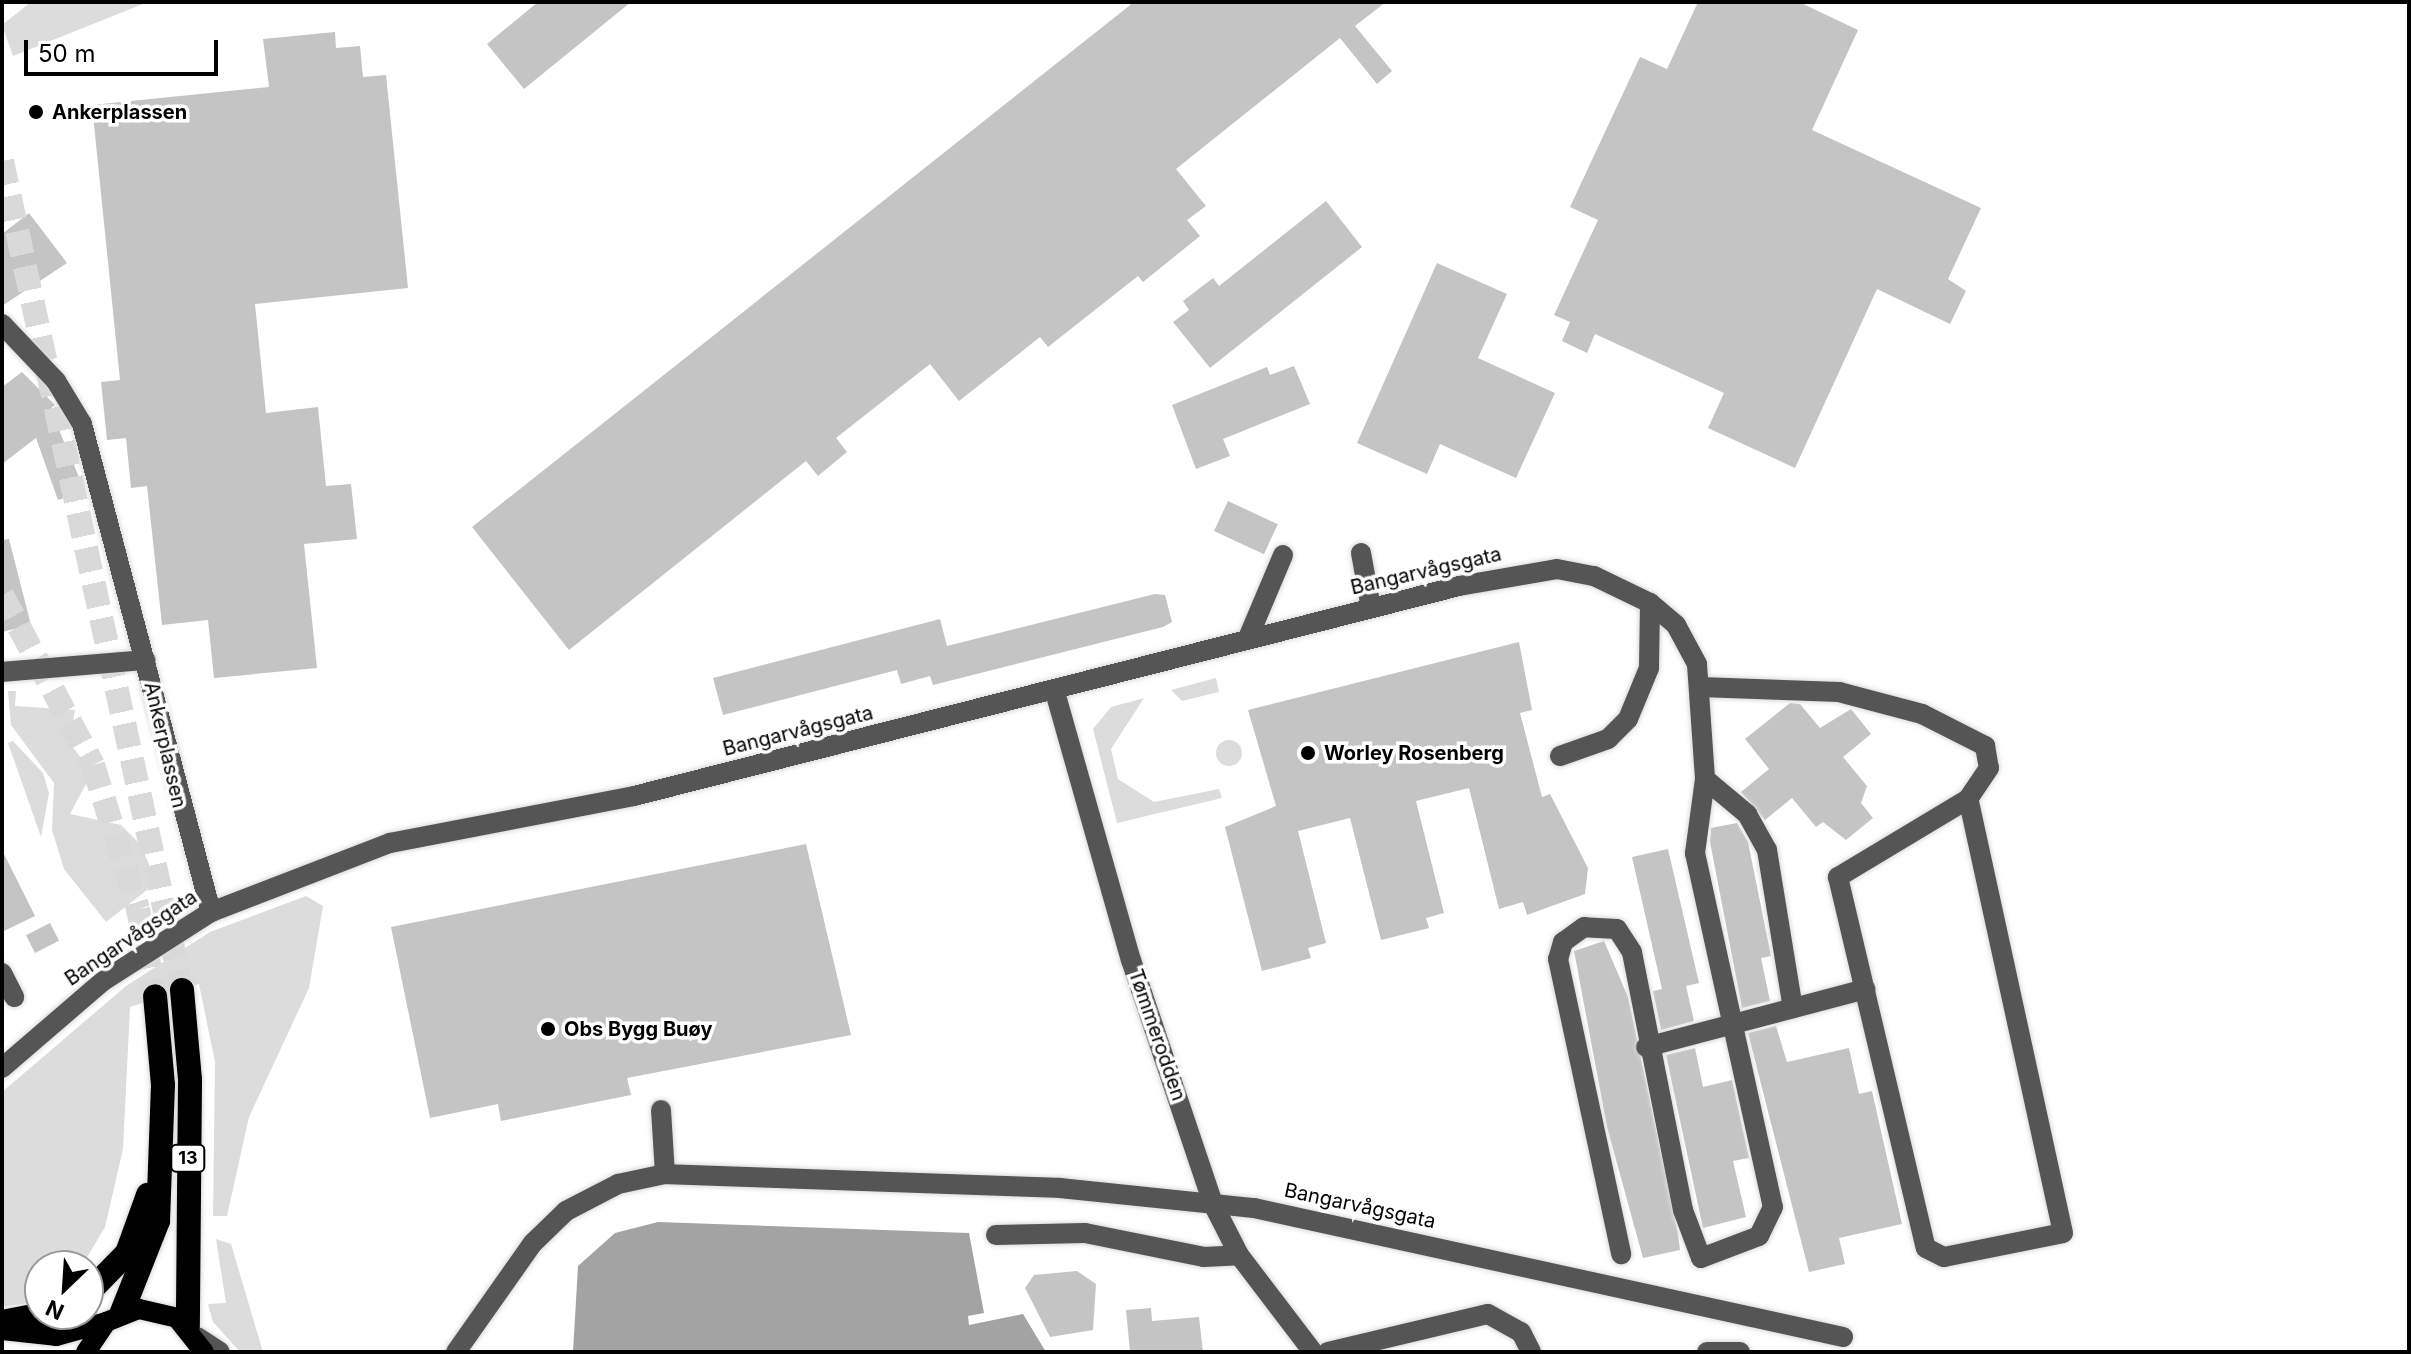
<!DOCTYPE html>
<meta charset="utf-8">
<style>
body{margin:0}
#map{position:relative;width:2411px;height:1354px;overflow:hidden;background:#fff;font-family:Inter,sans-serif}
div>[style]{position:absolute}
.green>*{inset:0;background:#dcdcdc}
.round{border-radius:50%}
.water>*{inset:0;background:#a3a3a3}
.building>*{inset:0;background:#c4c4c4;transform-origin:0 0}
.highway-tunnel>*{height:24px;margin-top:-12px;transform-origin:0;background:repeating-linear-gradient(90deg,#d9d9d9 0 24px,transparent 0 36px)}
.roads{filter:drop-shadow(0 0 2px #dbdbdb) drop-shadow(0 0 2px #dbdbdb)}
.minor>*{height:20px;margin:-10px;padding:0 10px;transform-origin:10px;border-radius:10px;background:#555}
.major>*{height:20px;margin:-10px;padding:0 10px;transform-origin:10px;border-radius:10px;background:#000}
.highway>*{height:24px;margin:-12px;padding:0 12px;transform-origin:12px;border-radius:12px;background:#000}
.dots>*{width:22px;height:22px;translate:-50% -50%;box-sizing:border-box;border:4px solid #fff;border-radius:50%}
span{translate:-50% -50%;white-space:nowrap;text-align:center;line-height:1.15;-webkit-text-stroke:7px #fff;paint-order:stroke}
.shield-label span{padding:2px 6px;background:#fff;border:2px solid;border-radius:6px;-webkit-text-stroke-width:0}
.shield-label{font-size:18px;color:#000;font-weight:700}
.poi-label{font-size:20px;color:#000;font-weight:700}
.left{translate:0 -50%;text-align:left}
.street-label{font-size:20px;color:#000}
.frame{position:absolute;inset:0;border:4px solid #000;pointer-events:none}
.north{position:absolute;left:24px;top:1250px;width:80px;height:80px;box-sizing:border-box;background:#fff;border:2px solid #999;border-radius:50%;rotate:205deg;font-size:22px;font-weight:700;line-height:32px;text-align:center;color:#000}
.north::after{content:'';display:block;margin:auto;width:28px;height:36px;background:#000;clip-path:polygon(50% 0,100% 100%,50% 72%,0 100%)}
.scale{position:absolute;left:24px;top:40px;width:194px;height:36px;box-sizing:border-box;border:4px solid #000;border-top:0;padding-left:10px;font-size:24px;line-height:28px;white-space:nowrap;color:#000;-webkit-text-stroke:6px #fff;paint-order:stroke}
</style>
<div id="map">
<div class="green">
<i style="clip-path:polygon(31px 2px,148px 2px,13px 56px,2px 25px)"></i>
<i style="clip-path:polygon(1216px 678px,1219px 692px,1182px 701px,1171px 690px)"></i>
<i style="clip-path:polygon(8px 691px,16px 691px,15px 706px,75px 710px,70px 743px,92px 773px,70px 814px,121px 825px,141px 845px,151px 869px,147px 890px,106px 922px,64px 869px,52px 830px,54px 783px,11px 725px)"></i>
<i style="clip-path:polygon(1144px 698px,1111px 749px,1118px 779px,1154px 802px,1219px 789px,1222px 798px,1117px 823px,1093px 729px,1111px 707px)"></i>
<i class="round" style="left:1216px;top:740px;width:26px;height:26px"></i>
<i style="clip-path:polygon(13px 741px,43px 773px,49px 793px,41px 837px,8px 743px)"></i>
<i style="clip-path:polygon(306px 896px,323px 906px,309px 988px,249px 1117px,227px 1216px,213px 1216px,215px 1062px,199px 984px,130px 1007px,123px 1149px,105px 1227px,82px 1266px,40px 1266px,40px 1301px,2px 1307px,2px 1092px,126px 986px,210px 932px)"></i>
<i style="clip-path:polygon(216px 1239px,231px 1244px,263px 1352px,240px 1352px,213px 1322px,208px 1304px,226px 1303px)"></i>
</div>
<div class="water">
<i style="clip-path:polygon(658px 1222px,969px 1233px,984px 1313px,968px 1316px,969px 1325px,1023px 1314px,1046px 1352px,573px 1352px,578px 1266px,615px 1233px)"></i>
</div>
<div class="building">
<i style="clip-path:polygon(538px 2px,631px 2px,524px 89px,487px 44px)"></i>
<i style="clip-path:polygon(1134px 2px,1386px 2px,1355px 26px,1392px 71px,1377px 84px,1340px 38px,1176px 169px,1206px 206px,1187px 220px,1200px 236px,1143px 282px,1138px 276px,1048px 347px,1040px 337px,959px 401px,930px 364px,836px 438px,847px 452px,818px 476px,806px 461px,569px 650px,472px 527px)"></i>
<i style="clip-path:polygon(1698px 2px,1799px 2px,1858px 30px,1812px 130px,1981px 208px,1948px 279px,1966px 291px,1950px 324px,1877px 289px,1795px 468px,1708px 428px,1724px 393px,1595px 334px,1587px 353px,1562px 341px,1570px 322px,1554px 315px,1598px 220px,1570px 207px,1640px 57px,1667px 69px)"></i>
<i style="clip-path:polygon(335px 32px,336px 48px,360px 46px,363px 77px,386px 75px,408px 288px,255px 304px,266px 413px,318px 407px,326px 486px,351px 484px,357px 539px,304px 544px,317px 668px,214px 678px,208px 620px,162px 625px,147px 486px,131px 488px,126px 438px,107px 440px,101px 382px,120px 380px,92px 105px,269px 87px,263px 39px)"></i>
<i style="clip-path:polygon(1326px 201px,1362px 247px,1210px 368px,1173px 322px,1189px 310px,1183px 301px,1213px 278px,1219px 286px)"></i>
<i style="clip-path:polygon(29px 213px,67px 263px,2px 306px,2px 234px)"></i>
<i style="clip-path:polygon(1437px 263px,1507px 294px,1478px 358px,1555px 393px,1516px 478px,1440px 444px,1427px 474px,1357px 443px)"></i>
<i style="clip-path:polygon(1294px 366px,1310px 404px,1223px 439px,1230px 456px,1196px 469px,1172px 405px,1267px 367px,1270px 375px)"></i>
<i style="clip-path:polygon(22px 372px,55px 405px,50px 409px,85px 491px,58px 500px,36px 438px,2px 464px,2px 387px)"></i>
<i style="left:1228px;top:501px;width:55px;height:33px;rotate:25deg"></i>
<i style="clip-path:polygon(9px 539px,31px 625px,2px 632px,2px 540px)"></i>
<i style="clip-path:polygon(1155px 594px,1165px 595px,1172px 622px,1163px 627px,933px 685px,930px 676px,901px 684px,897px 670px,723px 715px,713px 678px,940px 619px,947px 646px)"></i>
<i style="clip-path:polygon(1519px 642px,1532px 710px,1520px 713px,1542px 797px,1550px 794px,1588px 868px,1585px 894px,1527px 915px,1523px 902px,1499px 909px,1469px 788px,1416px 801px,1444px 913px,1426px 918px,1429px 928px,1381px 940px,1350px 818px,1298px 831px,1326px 943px,1308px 948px,1311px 958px,1262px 971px,1225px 827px,1276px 806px,1248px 710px)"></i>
<i style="clip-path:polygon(1790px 703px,1800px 704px,1820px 728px,1851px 709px,1871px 734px,1843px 757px,1867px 786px,1861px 803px,1873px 818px,1846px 840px,1823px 822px,1816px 827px,1792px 798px,1765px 820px,1741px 792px,1769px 769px,1745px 739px)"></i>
<i style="clip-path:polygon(1737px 823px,1748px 842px,1771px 956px,1761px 958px,1770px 1001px,1742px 1008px,1710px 842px,1711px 828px)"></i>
<i style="clip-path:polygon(806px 844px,851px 1035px,627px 1078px,631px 1095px,501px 1121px,498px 1104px,430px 1118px,391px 927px)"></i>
<i style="clip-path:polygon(1668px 849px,1699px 983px,1686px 986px,1694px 1021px,1661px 1030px,1653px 991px,1662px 989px,1632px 857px)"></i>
<i style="clip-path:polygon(2px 850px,35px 916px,2px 932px)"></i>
<i style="left:50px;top:923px;width:20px;height:27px;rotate:63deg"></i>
<i style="clip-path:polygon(1604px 941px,1628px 997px,1678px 1234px,1680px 1250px,1643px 1258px,1607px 1127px,1574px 951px)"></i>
<i style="clip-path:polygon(1776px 1026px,1787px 1062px,1849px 1048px,1859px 1094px,1872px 1091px,1902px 1224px,1839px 1238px,1845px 1264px,1809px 1272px,1748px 1033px)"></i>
<i style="clip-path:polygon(1695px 1048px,1703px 1087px,1732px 1080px,1749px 1158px,1733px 1161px,1746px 1217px,1703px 1228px,1666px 1055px)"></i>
<i style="clip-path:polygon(1077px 1271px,1096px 1284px,1093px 1330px,1050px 1337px,1025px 1288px,1034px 1275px)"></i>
<i style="clip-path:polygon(1151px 1308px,1152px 1321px,1199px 1317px,1203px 1352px,1130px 1352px,1126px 1310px)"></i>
</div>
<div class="highway-tunnel">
<i style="left:2px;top:161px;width:848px;rotate:77.75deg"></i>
<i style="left:2px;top:595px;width:193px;rotate:61.8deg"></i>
<i style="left:93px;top:765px;width:151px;rotate:72.6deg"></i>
<i style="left:138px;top:909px;width:89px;rotate:78.9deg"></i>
</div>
<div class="roads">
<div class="minor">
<i style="left:2px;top:324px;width:79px;rotate:46.5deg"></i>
<i style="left:56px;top:381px;width:50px;rotate:58.8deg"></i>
<i style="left:82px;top:424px;width:505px;rotate:75.19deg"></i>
<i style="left:1361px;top:553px;width:56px;rotate:79.7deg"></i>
<i style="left:1248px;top:638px;width:90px;rotate:-67.1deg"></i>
<i style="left:2px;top:672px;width:144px;rotate:-4.8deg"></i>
<i style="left:1700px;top:687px;width:139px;rotate:2.1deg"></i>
<i style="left:1839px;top:692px;width:86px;rotate:14.8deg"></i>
<i style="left:1922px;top:714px;width:71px;rotate:26.9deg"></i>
<i style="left:1985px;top:746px;width:22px;rotate:80deg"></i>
<i style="left:1989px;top:768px;width:37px;rotate:124deg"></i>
<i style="left:1968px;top:799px;width:152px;rotate:149deg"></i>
<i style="left:1838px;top:877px;width:381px;rotate:76.7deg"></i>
<i style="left:1926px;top:1248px;width:20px;rotate:27deg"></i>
<i style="left:1944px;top:1257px;width:121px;rotate:-11.4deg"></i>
<i style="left:2063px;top:1233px;width:444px;rotate:-102.3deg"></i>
<i style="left:1055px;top:692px;width:279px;rotate:74.2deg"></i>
<i style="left:1131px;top:960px;width:257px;rotate:71.4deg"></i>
<i style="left:1213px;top:1204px;width:57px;rotate:63deg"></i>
<i style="left:1239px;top:1255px;width:122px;rotate:52.7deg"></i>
<i style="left:1560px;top:756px;width:51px;rotate:-19.5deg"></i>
<i style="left:1608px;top:739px;width:28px;rotate:-45deg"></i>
<i style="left:1628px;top:719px;width:55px;rotate:-67.6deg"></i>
<i style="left:1649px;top:668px;width:65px;rotate:-89.1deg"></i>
<i style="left:1705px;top:779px;width:55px;rotate:39.8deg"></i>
<i style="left:1747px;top:814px;width:41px;rotate:60.9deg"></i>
<i style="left:1767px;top:850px;width:160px;rotate:80.7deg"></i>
<i style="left:2px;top:973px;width:27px;rotate:63deg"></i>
<i style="left:1646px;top:1047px;width:227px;rotate:-14.8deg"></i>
<i style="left:2px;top:1068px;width:133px;rotate:-40.7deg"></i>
<i style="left:103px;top:981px;width:128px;rotate:-32.6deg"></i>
<i style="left:211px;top:912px;width:192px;rotate:-21.1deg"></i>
<i style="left:390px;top:843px;width:248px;rotate:-10.9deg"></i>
<i style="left:634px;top:796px;width:851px;rotate:-14.28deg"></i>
<i style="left:1459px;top:586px;width:99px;rotate:-9.8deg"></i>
<i style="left:1557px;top:569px;width:38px;rotate:11deg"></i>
<i style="left:1594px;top:576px;width:62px;rotate:25.7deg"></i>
<i style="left:1650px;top:603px;width:34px;rotate:40deg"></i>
<i style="left:1676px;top:625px;width:44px;rotate:61.7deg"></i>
<i style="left:1697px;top:664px;width:115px;rotate:86deg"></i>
<i style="left:1705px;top:779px;width:75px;rotate:97.7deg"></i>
<i style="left:1695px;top:853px;width:362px;rotate:77.6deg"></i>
<i style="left:1773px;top:1207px;width:32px;rotate:116deg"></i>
<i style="left:1759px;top:1236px;width:62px;rotate:159.2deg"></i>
<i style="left:1701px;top:1258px;width:51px;rotate:-110.6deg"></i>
<i style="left:1683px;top:1210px;width:263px;rotate:-101.2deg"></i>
<i style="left:1632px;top:952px;width:27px;rotate:-123deg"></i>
<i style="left:1617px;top:929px;width:33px;rotate:-177deg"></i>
<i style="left:1584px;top:927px;width:26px;rotate:144deg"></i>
<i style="left:1563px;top:942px;width:18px;rotate:106deg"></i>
<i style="left:1558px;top:959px;width:302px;rotate:77.9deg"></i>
<i style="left:661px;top:1110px;width:64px;rotate:86.4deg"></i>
<i style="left:996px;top:1235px;width:89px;rotate:-1.3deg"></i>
<i style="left:1085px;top:1233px;width:121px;rotate:11.4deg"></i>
<i style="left:1204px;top:1257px;width:35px;rotate:-3deg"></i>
<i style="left:197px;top:1337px;width:27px;rotate:33deg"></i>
<i style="left:456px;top:1352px;width:133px;rotate:-54.8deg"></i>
<i style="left:533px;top:1243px;width:46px;rotate:-44.1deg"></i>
<i style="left:566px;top:1211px;width:59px;rotate:-27.4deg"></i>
<i style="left:618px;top:1184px;width:48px;rotate:-12deg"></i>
<i style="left:665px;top:1174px;width:395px;rotate:2deg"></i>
<i style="left:1060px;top:1188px;width:195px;rotate:5.9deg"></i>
<i style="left:1254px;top:1208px;width:603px;rotate:12.35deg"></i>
<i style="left:1328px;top:1352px;width:164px;rotate:-13.4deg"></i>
<i style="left:1488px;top:1314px;width:38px;rotate:29deg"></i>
<i style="left:1521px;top:1332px;width:22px;rotate:63deg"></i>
<i style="left:1707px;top:1352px;width:33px"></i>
</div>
<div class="major">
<i style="left:2px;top:1330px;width:54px;rotate:6.3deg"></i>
<i style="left:56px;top:1336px;width:52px;rotate:-15.6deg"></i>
<i style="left:86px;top:1352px;width:36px;rotate:-56deg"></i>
<i style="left:106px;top:1322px;width:35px;rotate:-22deg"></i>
<i style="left:139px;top:1309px;width:39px;rotate:13deg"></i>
<i style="left:177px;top:1318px;width:43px;rotate:51.5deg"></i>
</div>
<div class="highway">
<i style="left:182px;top:990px;width:90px;rotate:84.9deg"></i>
<i style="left:190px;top:1080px;width:246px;rotate:90.5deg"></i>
<i style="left:88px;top:1293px;width:56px;rotate:-45.7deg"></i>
<i style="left:127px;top:1253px;width:62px;rotate:-70.1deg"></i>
<i style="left:122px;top:1312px;width:98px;rotate:-68.4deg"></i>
<i style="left:158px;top:1221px;width:136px;rotate:-87.9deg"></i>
<i style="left:163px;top:1085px;width:89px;rotate:-95.1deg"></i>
<i style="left:2px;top:1322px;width:42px;rotate:-11deg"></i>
</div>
</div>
<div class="dots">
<i style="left:36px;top:112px;background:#000"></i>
<i style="left:1308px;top:753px;background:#000"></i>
<i style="left:548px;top:1029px;background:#000"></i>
</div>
<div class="shield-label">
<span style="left:188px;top:1158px">13</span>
</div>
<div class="poi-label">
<span class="left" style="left:52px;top:112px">Ankerplassen</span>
<span class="left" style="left:1324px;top:753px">Worley Rosenberg</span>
<span class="left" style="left:564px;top:1029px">Obs Bygg Buøy</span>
</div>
<div class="street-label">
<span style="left:1426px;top:571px;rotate:-13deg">Bangarvågsgata</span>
<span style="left:798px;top:731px;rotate:-14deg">Bangarvågsgata</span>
<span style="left:165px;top:745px;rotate:77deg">Ankerplassen</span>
<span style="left:131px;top:938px;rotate:-34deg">Bangarvågsgata</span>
<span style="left:1157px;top:1035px;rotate:71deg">Tømmerodden</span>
<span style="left:1360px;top:1206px;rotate:12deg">Bangarvågsgata</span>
</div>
<div class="frame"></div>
<div class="north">N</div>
<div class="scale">50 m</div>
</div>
